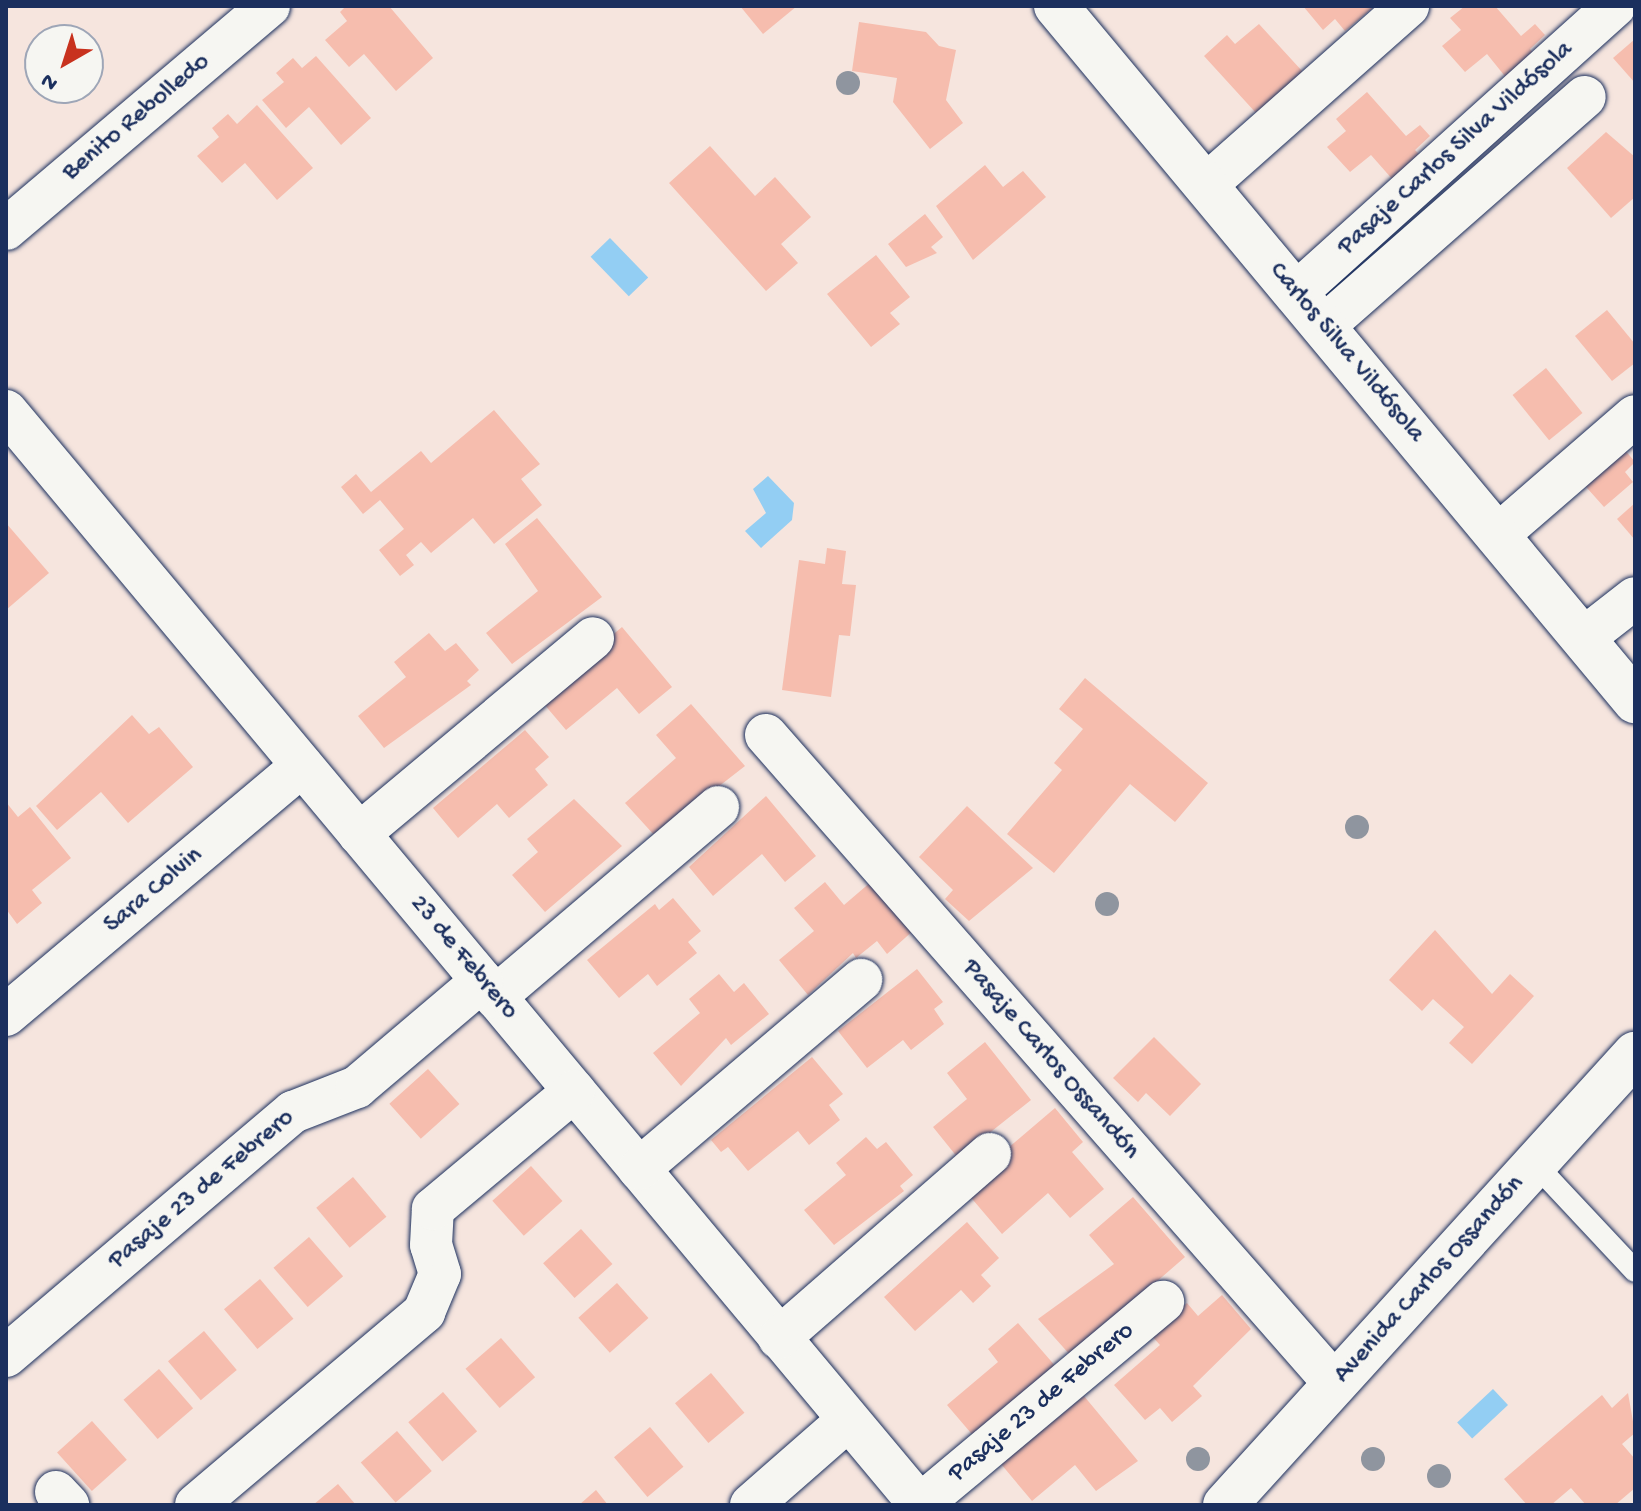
<!DOCTYPE html>
<meta charset="utf-8">
<style>
body{margin:0}
#map{position:relative;width:1641px;height:1511px;overflow:hidden;background:#f6e5de;font-family:"Gochi Hand",sans-serif}
div>[style]{position:absolute}
.water>*{inset:0;background:#93cef3;transform-origin:0 0}
.building>*{inset:0;background:#f6bdae;transform-origin:0 0}
.roads{filter:drop-shadow(0 0 2px #1b2f5e) drop-shadow(0 0 2px #1b2f5e)}
.lane>*{height:22px;margin:-11px;padding:0 11px;transform-origin:11px;border-radius:11px;background:#f6f6f2}
.street>*{height:42px;margin:-21px;padding:0 21px;transform-origin:21px;border-radius:21px;background:#f6f6f2}
.secondary>*{height:44px;margin:-22px;padding:0 22px;transform-origin:22px;border-radius:22px;background:#f6f6f2}
.trees>*{width:24px;height:24px;margin:-12px;border-radius:50%;background:#8f959f}
span{translate:-50% -50%;white-space:nowrap;text-align:center;line-height:1.15;-webkit-text-stroke:7px #f6f6f2;paint-order:stroke}
.street-label{font-size:26px;color:#1b2f5e}
.frame{position:absolute;inset:0;border:8px solid #1b2f5e;pointer-events:none}
.north{position:absolute;left:24px;top:24px;width:80px;height:80px;box-sizing:border-box;background:#f6f6f2;border:2px solid #9ea6b7;border-radius:50%;rotate:219deg;font-size:22px;font-weight:700;line-height:32px;text-align:center;color:#1b2f5e}
.north::after{content:'';display:block;margin:auto;width:28px;height:36px;background:#c8321e;clip-path:polygon(50% 0,100% 100%,50% 72%,0 100%)}
</style>
<div id="map">
<div class="water">
<i style="left:610px;top:238px;width:55px;height:27px;rotate:46deg"></i>
<i style="clip-path:polygon(768px 476px,794px 503px,792px 520px,761px 548px,745px 531px,766px 513px,753px 489px)"></i>
<i style="left:1493px;top:1389px;width:22px;height:49px;rotate:47deg"></i>
</div>
<div class="building">
<i style="clip-path:polygon(346px 6px,389px 6px,433px 58px,396px 91px,364px 54px,349px 67px,325px 40px,347px 21px,340px 12px)"></i>
<i style="clip-path:polygon(740px 6px,797px 6px,763px 34px)"></i>
<i style="clip-path:polygon(1303px 6px,1375px 6px,1345px 31px,1335px 19px,1323px 30px)"></i>
<i style="clip-path:polygon(1465px 6px,1495px 6px,1521px 36px,1535px 24px,1545px 35px,1530px 49px,1536px 56px,1508px 80px,1487px 54px,1465px 72px,1442px 46px,1461px 30px,1450px 18px)"></i>
<i style="clip-path:polygon(859px 22px,926px 32px,939px 46px,956px 50px,946px 100px,963px 123px,930px 149px,893px 102px,897px 78px,852px 71px)"></i>
<i style="clip-path:polygon(1259px 24px,1303px 72px,1256px 113px,1204px 56px,1227px 35px,1235px 44px)"></i>
<i style="clip-path:polygon(1635px 39px,1635px 83px,1613px 58px)"></i>
<i style="clip-path:polygon(316px 56px,371px 118px,341px 145px,309px 107px,286px 128px,262px 100px,284px 82px,276px 73px,293px 58px,302px 68px)"></i>
<i style="clip-path:polygon(1367px 92px,1406px 136px,1420px 125px,1430px 136px,1415px 150px,1421px 156px,1393px 180px,1371px 155px,1350px 172px,1327px 147px,1346px 131px,1336px 119px)"></i>
<i style="clip-path:polygon(257px 105px,313px 168px,277px 200px,245px 163px,222px 183px,197px 156px,219px 137px,212px 128px,228px 114px,237px 124px)"></i>
<i style="clip-path:polygon(1606px 132px,1635px 157px,1635px 197px,1611px 218px,1567px 168px)"></i>
<i style="clip-path:polygon(710px 146px,755px 196px,775px 177px,811px 217px,781px 244px,798px 263px,766px 291px,669px 183px)"></i>
<i style="clip-path:polygon(985px 165px,1003px 187px,1023px 171px,1046px 197px,973px 260px,936px 206px)"></i>
<i style="clip-path:polygon(925px 214px,943px 237px,931px 247px,937px 253px,906px 267px,888px 244px)"></i>
<i style="clip-path:polygon(876px 255px,910px 297px,890px 313px,900px 324px,871px 347px,827px 294px)"></i>
<i style="clip-path:polygon(1607px 310px,1635px 344px,1635px 363px,1612px 381px,1575px 336px)"></i>
<i style="left:1546px;top:368px;width:58px;height:43px;rotate:51deg"></i>
<i style="clip-path:polygon(494px 410px,540px 464px,521px 479px,542px 505px,494px 544px,473px 518px,431px 553px,421px 542px,406px 555px,414px 565px,400px 576px,379px 550px,404px 529px,380px 500px,363px 514px,341px 487px,356px 474px,371px 492px,421px 451px,431px 463px)"></i>
<i style="clip-path:polygon(1619px 443px,1635px 462px,1625px 472px,1633px 482px,1604px 507px,1579px 479px)"></i>
<i style="clip-path:polygon(1635px 503px,1635px 540px,1617px 519px)"></i>
<i style="clip-path:polygon(537px 518px,602px 597px,512px 664px,486px 633px,538px 591px,505px 544px)"></i>
<i style="clip-path:polygon(6px 523px,49px 573px,6px 610px)"></i>
<i style="clip-path:polygon(827px 548px,846px 551px,842px 584px,856px 585px,850px 636px,839px 635px,831px 697px,782px 690px,799px 560px,825px 564px)"></i>
<i style="clip-path:polygon(622px 627px,672px 687px,639px 714px,617px 688px,566px 730px,538px 697px)"></i>
<i style="clip-path:polygon(429px 633px,445px 651px,456px 643px,479px 670px,467px 681px,471px 685px,384px 748px,358px 716px,406px 677px,394px 662px)"></i>
<i style="clip-path:polygon(1085px 678px,1208px 783px,1175px 822px,1130px 784px,1054px 873px,1007px 834px,1062px 770px,1054px 763px,1083px 729px,1059px 709px)"></i>
<i style="clip-path:polygon(691px 704px,745px 766px,655px 836px,625px 803px,676px 758px,656px 735px)"></i>
<i style="clip-path:polygon(132px 715px,149px 734px,159px 727px,193px 767px,128px 823px,101px 792px,57px 830px,36px 806px)"></i>
<i style="clip-path:polygon(525px 730px,549px 757px,535px 769px,548px 785px,509px 818px,497px 804px,458px 838px,433px 808px)"></i>
<i style="clip-path:polygon(766px 796px,816px 856px,785px 882px,762px 854px,713px 896px,689px 867px)"></i>
<i style="clip-path:polygon(574px 799px,622px 846px,545px 912px,512px 875px,538px 852px,527px 839px)"></i>
<i style="clip-path:polygon(6px 802px,18px 817px,30px 807px,71px 858px,32px 890px,42px 903px,17px 924px,6px 909px)"></i>
<i style="clip-path:polygon(967px 806px,1033px 868px,969px 921px,945px 899px,953px 890px,919px 857px)"></i>
<i style="clip-path:polygon(872px 881px,914px 930px,887px 954px,877px 941px,856px 958px,853px 953px,808px 995px,779px 960px,814px 931px,794px 908px,825px 882px,844px 905px)"></i>
<i style="clip-path:polygon(673px 898px,701px 931px,688px 942px,697px 953px,657px 986px,648px 974px,619px 998px,587px 960px,655px 904px,659px 910px)"></i>
<i style="clip-path:polygon(1435px 930px,1492px 994px,1510px 974px,1534px 996px,1472px 1064px,1449px 1043px,1464px 1027px,1433px 999px,1422px 1011px,1389px 980px)"></i>
<i style="clip-path:polygon(917px 969px,943px 1002px,934px 1009px,944px 1024px,911px 1050px,903px 1040px,867px 1068px,838px 1031px)"></i>
<i style="clip-path:polygon(719px 974px,734px 992px,744px 983px,769px 1014px,731px 1045px,726px 1038px,681px 1086px,653px 1053px,700px 1013px,689px 999px)"></i>
<i style="clip-path:polygon(1154px 1037px,1201px 1084px,1170px 1116px,1146px 1093px,1138px 1102px,1113px 1078px)"></i>
<i style="clip-path:polygon(985px 1042px,1031px 1100px,958px 1158px,933px 1127px,967px 1099px,947px 1073px)"></i>
<i style="clip-path:polygon(812px 1057px,843px 1094px,829px 1105px,840px 1120px,809px 1145px,798px 1131px,748px 1171px,728px 1147px,721px 1152px,711px 1140px)"></i>
<i style="left:428px;top:1069px;width:47px;height:52px;rotate:48deg"></i>
<i style="clip-path:polygon(1055px 1108px,1083px 1142px,1072px 1152px,1104px 1189px,1070px 1218px,1048px 1193px,1002px 1234px,962px 1187px)"></i>
<i style="clip-path:polygon(866px 1137px,877px 1149px,886px 1142px,913px 1175px,900px 1186px,904px 1191px,834px 1245px,804px 1210px,846px 1175px,836px 1163px)"></i>
<i style="left:531px;top:1166px;width:47px;height:52px;rotate:48deg"></i>
<i style="left:353px;top:1177px;width:52px;height:48px;rotate:50deg"></i>
<i style="clip-path:polygon(1133px 1197px,1185px 1257px,1071px 1356px,1038px 1319px,1114px 1264px,1089px 1235px)"></i>
<i style="clip-path:polygon(967px 1222px,999px 1258px,981px 1275px,991px 1286px,973px 1303px,961px 1290px,915px 1331px,884px 1297px)"></i>
<i style="left:581px;top:1229px;width:47px;height:51px;rotate:48deg"></i>
<i style="left:309px;top:1237px;width:52px;height:47px;rotate:49deg"></i>
<i style="left:260px;top:1279px;width:52px;height:47px;rotate:50deg"></i>
<i style="left:617px;top:1283px;width:47px;height:52px;rotate:48deg"></i>
<i style="clip-path:polygon(1222px 1295px,1251px 1329px,1193px 1386px,1202px 1396px,1172px 1422px,1160px 1408px,1145px 1420px,1114px 1385px,1160px 1345px,1150px 1334px,1187px 1303px,1198px 1316px)"></i>
<i style="clip-path:polygon(1018px 1323px,1057px 1368px,976px 1439px,947px 1405px,998px 1362px,988px 1349px)"></i>
<i style="left:204px;top:1331px;width:51px;height:47px;rotate:50deg"></i>
<i style="left:501px;top:1338px;width:52px;height:47px;rotate:49deg"></i>
<i style="left:159px;top:1369px;width:52px;height:47px;rotate:49deg"></i>
<i style="left:711px;top:1373px;width:52px;height:47px;rotate:50deg"></i>
<i style="left:443px;top:1392px;width:52px;height:46px;rotate:49deg"></i>
<i style="clip-path:polygon(1628px 1393px,1635px 1433px,1622px 1444px,1635px 1459px,1635px 1488px,1615px 1505px,1586px 1505px,1571px 1488px,1551px 1505px,1527px 1505px,1504px 1479px,1602px 1395px,1612px 1408px)"></i>
<i style="clip-path:polygon(1084px 1396px,1138px 1461px,1096px 1491px,1075px 1465px,1032px 1501px,1001px 1464px)"></i>
<i style="left:92px;top:1421px;width:52px;height:47px;rotate:48deg"></i>
<i style="left:650px;top:1427px;width:52px;height:47px;rotate:50deg"></i>
<i style="left:397px;top:1431px;width:53px;height:48px;rotate:49deg"></i>
<i style="clip-path:polygon(338px 1484px,356px 1505px,313px 1505px)"></i>
<i style="clip-path:polygon(596px 1490px,608px 1505px,579px 1505px)"></i>
</div>
<div class="roads">
<div class="lane">
<i style="left:1535px;top:1164px;width:146px;rotate:46.9deg"></i>
</div>
<div class="street">
<i style="left:1206px;top:185px;width:270px;rotate:-41.5deg"></i>
<i style="left:6px;top:229px;width:345px;rotate:-40.3deg"></i>
<i style="left:1296px;top:293px;width:429px;rotate:-42deg"></i>
<i style="left:1324px;top:326px;width:347px;rotate:-41.3deg"></i>
<i style="left:6px;top:411px;width:1426px;rotate:50.12deg"></i>
<i style="left:920px;top:1505px;width:317px;rotate:-39.9deg"></i>
<i style="left:1499px;top:534px;width:180px;rotate:-40.9deg"></i>
<i style="left:1585px;top:637px;width:63px;rotate:-38deg"></i>
<i style="left:766px;top:735px;width:863px;rotate:48.76deg"></i>
<i style="left:359px;top:834px;width:305px;rotate:-39.9deg"></i>
<i style="left:495px;top:997px;width:293px;rotate:-40.4deg"></i>
<i style="left:6px;top:1015px;width:387px;rotate:-40.1deg"></i>
<i style="left:639px;top:1169px;width:292px;rotate:-40.4deg"></i>
<i style="left:779px;top:1338px;width:280px;rotate:-41.1deg"></i>
<i style="left:6px;top:1356px;width:377px;rotate:-40.4deg"></i>
<i style="left:293px;top:1112px;width:69px;rotate:-21.3deg"></i>
<i style="left:357px;top:1087px;width:164px;rotate:-40.3deg"></i>
<i style="left:56px;top:1492px;width:18px;rotate:47deg"></i>
<i style="left:196px;top:1505px;width:299px;rotate:-40.2deg"></i>
<i style="left:424px;top:1312px;width:41px;rotate:-67.2deg"></i>
<i style="left:440px;top:1274px;width:30px;rotate:-107deg"></i>
<i style="left:431px;top:1245px;width:36px;rotate:-87deg"></i>
<i style="left:433px;top:1209px;width:184px;rotate:-39.9deg"></i>
<i style="left:751px;top:1505px;width:129px;rotate:-41.2deg"></i>
</div>
<div class="secondary">
<i style="left:1056px;top:6px;width:905px;rotate:50.2deg"></i>
<i style="left:1225px;top:1505px;width:610px;rotate:-47.73deg"></i>
</div>
</div>
<div class="trees">
<i style="left:848px;top:83px"></i>
<i style="left:1357px;top:827px"></i>
<i style="left:1107px;top:904px"></i>
<i style="left:1198px;top:1459px"></i>
<i style="left:1373px;top:1459px"></i>
<i style="left:1439px;top:1476px"></i>
</div>
<div class="street-label">
<span style="left:137px;top:118px;rotate:-40deg">Benito Rebolledo</span>
<span style="left:1456px;top:149px;rotate:-42deg">Pasaje Carlos Silva Vildósola</span>
<span style="left:1346px;top:353px;rotate:50deg">Carlos Silva Vildósola</span>
<span style="left:154px;top:891px;rotate:-40deg">Sara Colvin</span>
<span style="left:463px;top:958px;rotate:50deg">23 de Febrero</span>
<span style="left:1050px;top:1060px;rotate:49deg">Pasaje Carlos Ossandón</span>
<span style="left:202px;top:1190px;rotate:-40deg">Pasaje 23 de Febrero</span>
<span style="left:1430px;top:1280px;rotate:-48deg">Avenida Carlos Ossandón</span>
<span style="left:1042px;top:1403px;rotate:-40deg">Pasaje 23 de Febrero</span>
</div>
<div class="frame"></div>
<div class="north">N</div>
</div>
